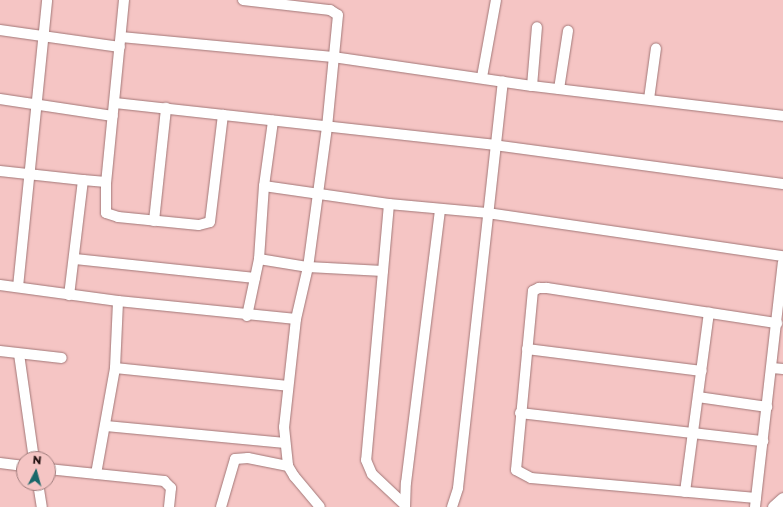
<!DOCTYPE html>
<style>
body{margin:0}
#map{position:relative;width:783px;height:507px;overflow:hidden;background:#f5c5c4;font-family:Montserrat,sans-serif}
div>[style]{position:absolute}
.roads{filter:drop-shadow(0 0 1px #a27777) drop-shadow(0 0 1px #a27777)}
.minor>*{height:10px;margin:-5px;padding:0 5px;transform-origin:5px;border-radius:5px;background:#fff}
.tertiary>*{height:13px;margin:-6.5px;padding:0 6.5px;transform-origin:6.5px;border-radius:6.5px;background:#fff}
span{translate:-50% -50%;white-space:nowrap;text-align:center;line-height:1.15;-webkit-text-stroke:4px #f5c5c4;paint-order:stroke}
.north{position:absolute;left:16px;top:451px;width:40px;height:40px;box-sizing:border-box;background:#f5c5c4;border:1px solid #9f7c7c;border-radius:50%;rotate:6deg;font-size:11px;font-weight:700;line-height:16px;text-align:center;color:#1f0f0f}
.north::after{content:'';display:block;margin:auto;width:14px;height:18px;background:#19676a;clip-path:polygon(50% 0,100% 100%,50% 72%,0 100%)}
</style>
<div id="map">
<div class="roads">
<div class="minor">
<i style="left:124px;top:0;width:183px;rotate:95.6deg"></i>
<i style="left:106px;top:182px;width:31px;rotate:90deg"></i>
<i style="left:106px;top:213px;width:13px;rotate:18deg"></i>
<i style="left:118px;top:217px;width:81px;rotate:5.6deg"></i>
<i style="left:199px;top:225px;width:11px;rotate:-15deg"></i>
<i style="left:210px;top:222px;width:108px;rotate:-83.1deg"></i>
<i style="left:243px;top:0;width:88px;rotate:6.6deg"></i>
<i style="left:330px;top:10px;width:9px;rotate:32deg"></i>
<i style="left:338px;top:15px;width:113px;rotate:95.6deg"></i>
<i style="left:327px;top:127px;width:141px;rotate:97.7deg"></i>
<i style="left:308px;top:267px;width:53px;rotate:103deg"></i>
<i style="left:296px;top:319px;width:109px;rotate:96.3deg"></i>
<i style="left:284px;top:427px;width:39px;rotate:84deg"></i>
<i style="left:288px;top:466px;width:12px;rotate:59deg"></i>
<i style="left:294px;top:476px;width:40px;rotate:50deg"></i>
<i style="left:0;top:30px;width:121px;rotate:8.1deg"></i>
<i style="left:121px;top:37px;width:213px;rotate:5.4deg"></i>
<i style="left:333px;top:57px;width:201px;rotate:8.3deg"></i>
<i style="left:532px;top:86px;width:253px;rotate:6.8deg"></i>
<i style="left:482px;top:77px;width:78px;rotate:-79.7deg"></i>
<i style="left:532px;top:86px;width:59px;rotate:-85.2deg"></i>
<i style="left:559px;top:89px;width:59px;rotate:-81.2deg"></i>
<i style="left:0;top:99px;width:114px;rotate:8.6deg"></i>
<i style="left:649px;top:99px;width:51px;rotate:-82.2deg"></i>
<i style="left:115px;top:103px;width:381px;rotate:6.3deg"></i>
<i style="left:494px;top:145px;width:292px;rotate:7.7deg"></i>
<i style="left:0;top:171px;width:83px;rotate:6.2deg"></i>
<i style="left:83px;top:180px;width:116px;rotate:96.9deg"></i>
<i style="left:83px;top:180px;width:23px;rotate:5deg"></i>
<i style="left:264px;top:186px;width:126px;rotate:8.2deg"></i>
<i style="left:389px;top:204px;width:98px;rotate:5.2deg"></i>
<i style="left:487px;top:213px;width:299px;rotate:8.3deg"></i>
<i style="left:389px;top:204px;width:257px;rotate:95.1deg"></i>
<i style="left:366px;top:460px;width:15px;rotate:67deg"></i>
<i style="left:372px;top:474px;width:44px;rotate:43.2deg"></i>
<i style="left:154px;top:221px;width:114px;rotate:-83.9deg"></i>
<i style="left:75px;top:259px;width:181px;rotate:6deg"></i>
<i style="left:259px;top:259px;width:50px;rotate:9.3deg"></i>
<i style="left:308px;top:267px;width:75px;rotate:3.1deg"></i>
<i style="left:0;top:285px;width:119px;rotate:7.7deg"></i>
<i style="left:118px;top:301px;width:179px;rotate:5.8deg"></i>
<i style="left:18px;top:287px;width:288px;rotate:-84.2deg"></i>
<i style="left:247px;top:316px;width:58px;rotate:-78.1deg"></i>
<i style="left:259px;top:259px;width:73px;rotate:-86.1deg"></i>
<i style="left:264px;top:186px;width:66px;rotate:-82.1deg"></i>
<i style="left:527px;top:349px;width:176px;rotate:7.2deg"></i>
<i style="left:0;top:351px;width:62px;rotate:6.4deg"></i>
<i style="left:19px;top:354px;width:106px;rotate:81.9deg"></i>
<i style="left:115px;top:368px;width:174px;rotate:5.9deg"></i>
<i style="left:772px;top:368px;width:11px;rotate:5deg"></i>
<i style="left:698px;top:397px;width:70px;rotate:8.2deg"></i>
<i style="left:520px;top:413px;width:245px;rotate:6.6deg"></i>
<i style="left:106px;top:426px;width:180px;rotate:5.4deg"></i>
<i style="left:0;top:463px;width:24px;rotate:7deg"></i>
<i style="left:48px;top:469px;width:117px;rotate:5.9deg"></i>
<i style="left:164px;top:481px;width:10px;rotate:45deg"></i>
<i style="left:171px;top:488px;width:19px;rotate:96deg"></i>
<i style="left:96px;top:474px;width:108px;rotate:-79.8deg"></i>
<i style="left:115px;top:368px;width:67px;rotate:-87.4deg"></i>
<i style="left:38px;top:483px;width:24px;rotate:81deg"></i>
<i style="left:685px;top:492px;width:181px;rotate:-82.4deg"></i>
<i style="left:756px;top:498px;width:226px;rotate:-174.9deg"></i>
<i style="left:531px;top:478px;width:17px;rotate:-152deg"></i>
<i style="left:516px;top:470px;width:180px;rotate:-84.6deg"></i>
<i style="left:533px;top:291px;width:7px;rotate:-27deg"></i>
<i style="left:539px;top:288px;width:8px"></i>
<i style="left:547px;top:288px;width:233px;rotate:8.7deg"></i>
<i style="left:221px;top:507px;width:50px;rotate:-73.7deg"></i>
<i style="left:235px;top:459px;width:13px;rotate:-4deg"></i>
<i style="left:248px;top:458px;width:41px;rotate:11.3deg"></i>
<i style="left:405px;top:507px;width:24px;rotate:-88deg"></i>
<i style="left:406px;top:483px;width:275px;rotate:-82.9deg"></i>
<i style="left:452px;top:507px;width:20px;rotate:-72deg"></i>
<i style="left:458px;top:488px;width:409px;rotate:-83.7deg"></i>
<i style="left:755px;top:507px;width:246px;rotate:-83.5deg"></i>
</div>
<div class="tertiary">
<i style="left:774px;top:507px;width:12px;rotate:-42deg"></i>
</div>
</div>
<div class="north">N</div>
</div>
